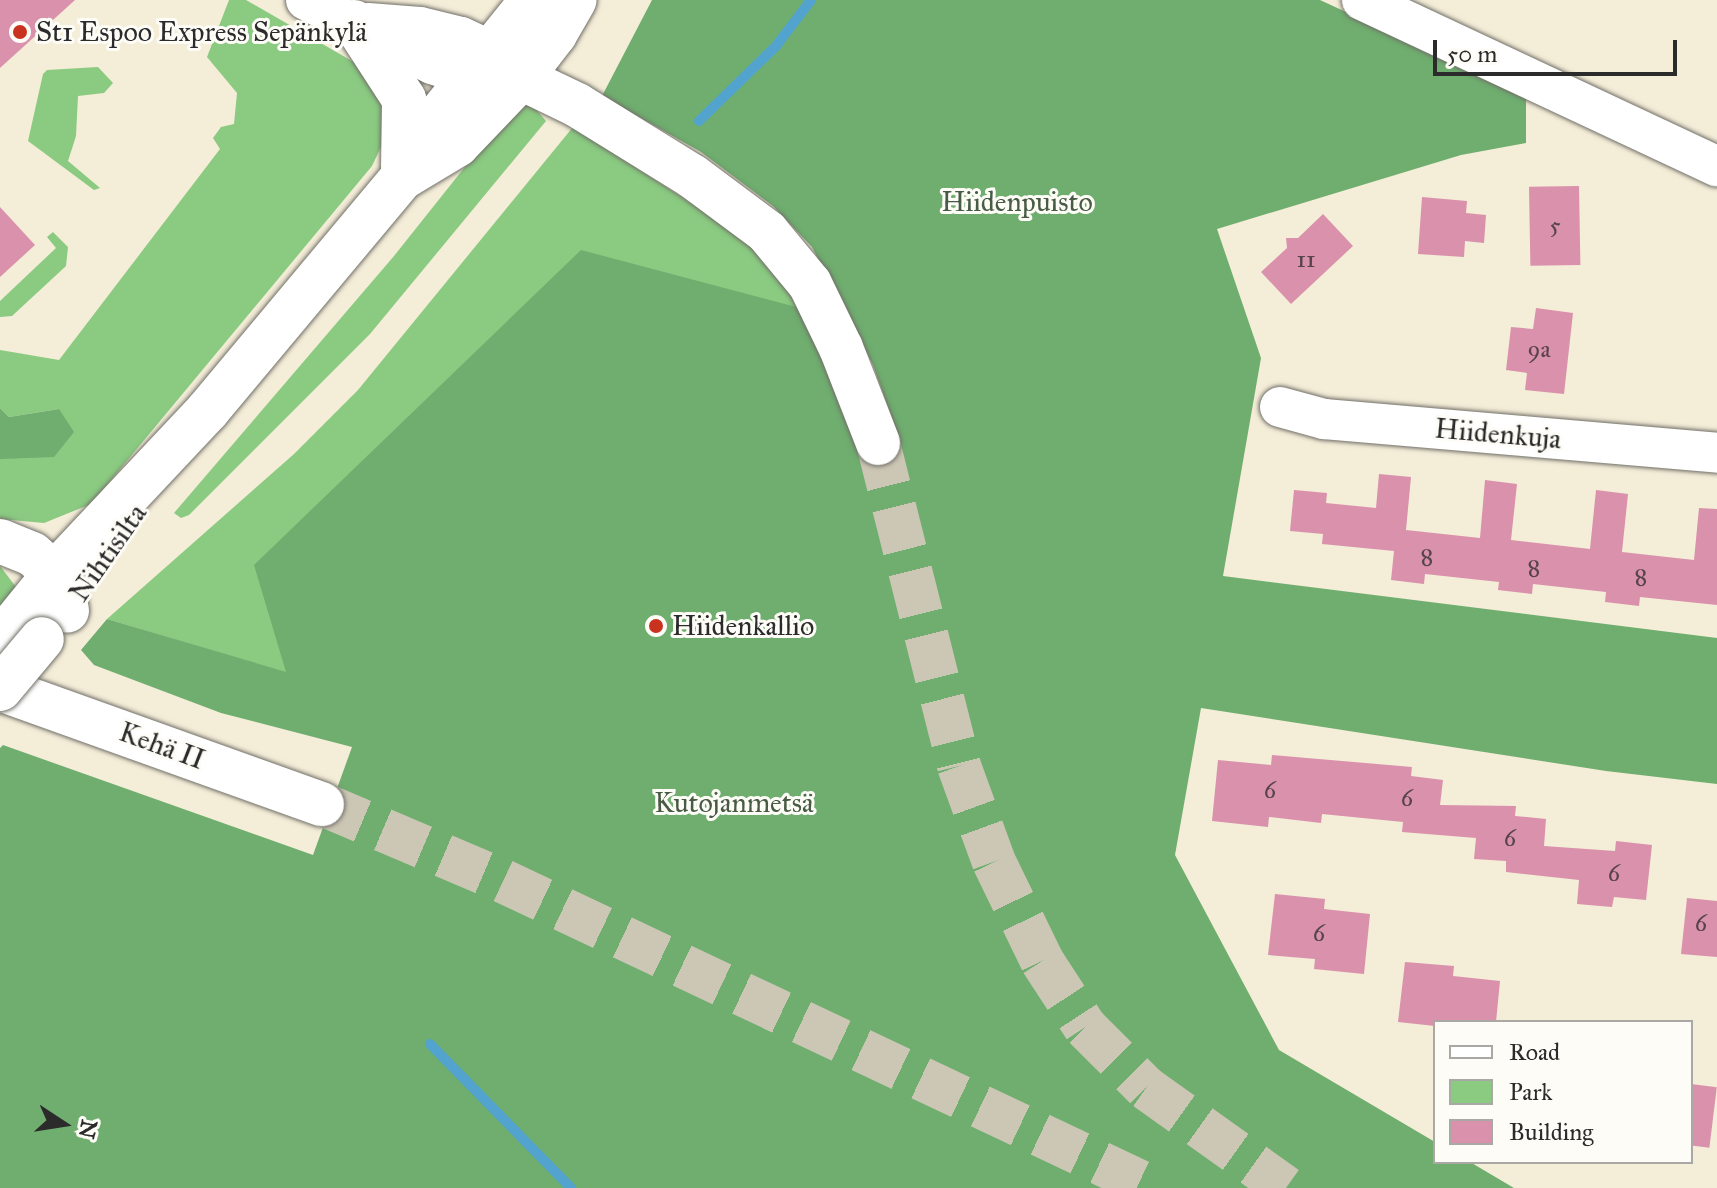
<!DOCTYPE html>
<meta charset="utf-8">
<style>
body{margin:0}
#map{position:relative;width:1717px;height:1188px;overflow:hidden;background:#f4edd8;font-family:"IM FELL Great Primer",serif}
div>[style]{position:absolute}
.green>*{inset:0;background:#8aca81}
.forest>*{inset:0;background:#6fae6f}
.stream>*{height:10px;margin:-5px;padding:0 5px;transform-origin:5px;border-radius:5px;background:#52a3cd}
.building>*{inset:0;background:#da91ac;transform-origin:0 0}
.highway-tunnel>*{height:44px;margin-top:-22px;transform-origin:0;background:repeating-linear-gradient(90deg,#ccc6b5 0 44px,transparent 0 66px)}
.roads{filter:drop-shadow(0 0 2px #716f68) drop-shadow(0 0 2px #716f68)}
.minor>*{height:40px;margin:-20px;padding:0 20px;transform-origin:20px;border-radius:20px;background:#fff}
.major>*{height:44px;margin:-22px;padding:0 22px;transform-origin:22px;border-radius:22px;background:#fff}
.highway>*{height:44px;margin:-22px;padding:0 22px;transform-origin:22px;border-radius:22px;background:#fff}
.bridges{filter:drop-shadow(0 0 2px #716f68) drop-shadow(0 0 2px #716f68)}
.major-bridge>*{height:44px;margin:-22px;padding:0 22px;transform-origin:22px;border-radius:22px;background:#fff}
.dots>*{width:22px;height:22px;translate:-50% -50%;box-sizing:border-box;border:4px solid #fdfcf7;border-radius:50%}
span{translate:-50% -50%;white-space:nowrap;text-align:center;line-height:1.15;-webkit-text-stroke:6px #fdfcf7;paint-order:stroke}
.number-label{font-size:24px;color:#57444b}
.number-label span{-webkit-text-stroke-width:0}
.poi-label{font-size:28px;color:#2b2b2b}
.left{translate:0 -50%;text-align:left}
.park-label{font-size:28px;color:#485b45}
.street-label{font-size:28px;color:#2b2b2b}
.legend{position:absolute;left:1433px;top:1020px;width:260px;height:144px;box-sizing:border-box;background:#fdfcf7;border:2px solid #a9a8a5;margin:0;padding:10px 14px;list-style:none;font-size:24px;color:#2b2b2b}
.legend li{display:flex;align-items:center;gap:16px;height:40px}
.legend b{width:40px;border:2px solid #a9a8a5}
.north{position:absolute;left:24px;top:1084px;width:80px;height:80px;-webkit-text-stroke:6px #fdfcf7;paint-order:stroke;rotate:102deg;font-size:22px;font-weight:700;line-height:32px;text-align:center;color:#2b2b2b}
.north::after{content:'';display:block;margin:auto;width:28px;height:36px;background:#2b2b2b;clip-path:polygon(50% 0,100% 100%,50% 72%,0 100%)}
.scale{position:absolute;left:1433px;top:40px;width:244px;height:36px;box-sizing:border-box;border:4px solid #2b2b2b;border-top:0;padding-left:10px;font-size:24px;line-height:28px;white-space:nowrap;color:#2b2b2b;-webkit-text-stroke:6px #fdfcf7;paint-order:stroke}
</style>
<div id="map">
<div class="green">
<i style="clip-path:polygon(229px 0,246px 0,371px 72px,386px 112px,382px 145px,372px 166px,91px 504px,44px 523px,0 519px,0 459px,59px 409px,9px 417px,0 408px,0 350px,59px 360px,220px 149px,213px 138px,221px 127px,234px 124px,237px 93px,207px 57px)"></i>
<i style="clip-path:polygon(98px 67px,113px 83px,104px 93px,78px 96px,76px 136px,68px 161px,100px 188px,94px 190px,28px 141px,43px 74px,47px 70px)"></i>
<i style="clip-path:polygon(522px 105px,534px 107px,546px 121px,370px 334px,189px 515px,181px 518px,174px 513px,394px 256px,511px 109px)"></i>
<i style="clip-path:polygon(573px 127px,736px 232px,774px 270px,800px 308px,287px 673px,107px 619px,294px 454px,358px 390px)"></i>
<i style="clip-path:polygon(53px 232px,68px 247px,66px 266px,12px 316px,0 317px,0 301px,56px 248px,47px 237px)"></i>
<i style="clip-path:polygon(0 566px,16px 587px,0 618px)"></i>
</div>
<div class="forest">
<i style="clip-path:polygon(652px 0,1320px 0,1526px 95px,1526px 143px,1461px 155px,1217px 229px,1261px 358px,1223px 576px,1717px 638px,1717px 784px,1606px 771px,1201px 708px,1175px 855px,1279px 1050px,1435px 1142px,1435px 1162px,1470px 1162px,1514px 1188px,0 1188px,0 748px,3px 745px,313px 855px,352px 747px,221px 713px,94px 665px,81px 650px,107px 619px,286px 672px,254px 565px,581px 250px,800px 308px,893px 430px,893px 421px,873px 365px,812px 247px,773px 206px,701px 152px,602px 96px)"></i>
<i style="clip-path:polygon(0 408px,9px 417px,59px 409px,74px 432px,54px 457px,0 459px)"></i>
</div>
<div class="stream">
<i style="left:699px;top:121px;width:107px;rotate:-44.2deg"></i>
<i style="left:776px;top:46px;width:58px;rotate:-52.7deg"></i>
<i style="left:430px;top:1044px;width:202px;rotate:45.6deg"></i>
</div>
<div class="building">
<i style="clip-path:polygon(0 0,75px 0,0 68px)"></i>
<i style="left:1579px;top:186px;width:79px;height:50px;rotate:89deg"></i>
<i style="clip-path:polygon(1422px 197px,1467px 201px,1466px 213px,1486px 215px,1484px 243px,1465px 241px,1464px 257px,1418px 254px)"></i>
<i style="clip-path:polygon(0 207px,35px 245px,0 277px)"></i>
<i style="clip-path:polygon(1323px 214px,1353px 246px,1291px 304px,1261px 272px,1287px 248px,1286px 238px,1298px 238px)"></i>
<i style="clip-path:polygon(1536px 308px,1573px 313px,1564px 394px,1525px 390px,1527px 373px,1506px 370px,1511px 327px,1533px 329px)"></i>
<i style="clip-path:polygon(1379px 474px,1411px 477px,1406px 530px,1480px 538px,1485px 480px,1517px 484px,1511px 540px,1590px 549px,1596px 490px,1628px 494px,1622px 552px,1694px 560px,1699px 508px,1717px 509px,1717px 605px,1640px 597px,1639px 606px,1605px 602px,1606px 592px,1533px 584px,1532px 594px,1498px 590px,1499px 582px,1425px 574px,1424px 584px,1391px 580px,1394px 551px,1322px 544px,1323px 534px,1290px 531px,1294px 490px,1327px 493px,1326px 503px,1376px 508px)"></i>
<i style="clip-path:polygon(1272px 755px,1412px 767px,1411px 776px,1443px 780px,1440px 805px,1516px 806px,1515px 816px,1546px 819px,1544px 846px,1615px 851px,1616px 841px,1652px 845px,1646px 900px,1614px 897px,1612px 907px,1577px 904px,1579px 880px,1506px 872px,1506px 861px,1474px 859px,1476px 838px,1402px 832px,1403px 822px,1322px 814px,1321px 823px,1269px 817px,1268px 827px,1212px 821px,1218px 760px,1271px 765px)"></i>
<i style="clip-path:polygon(1275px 894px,1325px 899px,1324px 909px,1370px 914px,1364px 974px,1314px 969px,1315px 959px,1268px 955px)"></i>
<i style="clip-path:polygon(1687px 898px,1717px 901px,1717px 957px,1681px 954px)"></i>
<i style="clip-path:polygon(1405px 962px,1454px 966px,1453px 976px,1500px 981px,1496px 1022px,1435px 1022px,1435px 1026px,1398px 1022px)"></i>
<i style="left:1691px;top:1084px;width:26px;height:61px;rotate:7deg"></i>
</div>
<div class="highway-tunnel">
<i style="left:878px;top:443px;width:333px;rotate:75.9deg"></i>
<i style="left:959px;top:766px;width:102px;rotate:70deg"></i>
<i style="left:994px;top:862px;width:110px;rotate:64.1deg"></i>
<i style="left:1042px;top:961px;width:79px;rotate:56.9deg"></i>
<i style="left:1085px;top:1027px;width:86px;rotate:45deg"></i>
<i style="left:1146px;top:1088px;width:172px;rotate:35.5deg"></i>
<i style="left:322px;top:804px;width:197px;rotate:23deg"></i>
<i style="left:503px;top:881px;width:719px;rotate:25.28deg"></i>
</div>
<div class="roads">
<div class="minor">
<i style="left:306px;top:0;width:141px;rotate:26.9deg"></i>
<i style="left:432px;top:64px;width:41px;rotate:18.4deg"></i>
<i style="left:471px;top:77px;width:30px;rotate:2deg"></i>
<i style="left:1362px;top:0;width:392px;rotate:25.1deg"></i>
<i style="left:368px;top:23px;width:52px;rotate:4.4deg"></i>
<i style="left:420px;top:27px;width:42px;rotate:13.7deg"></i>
<i style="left:461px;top:37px;width:33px;rotate:25deg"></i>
<i style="left:491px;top:51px;width:32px;rotate:41deg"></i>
<i style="left:1280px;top:407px;width:46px;rotate:15.3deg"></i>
<i style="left:1324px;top:419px;width:394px;rotate:4.9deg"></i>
</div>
<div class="major">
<i style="left:354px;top:22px;width:92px;rotate:57deg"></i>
<i style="left:404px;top:99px;width:69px;rotate:90.8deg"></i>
<i style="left:404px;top:177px;width:62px;rotate:-31.1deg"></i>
<i style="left:457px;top:145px;width:93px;rotate:-46.3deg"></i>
<i style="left:521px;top:78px;width:56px;rotate:-52.3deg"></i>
<i style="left:555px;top:34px;width:39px;rotate:-60deg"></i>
<i style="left:0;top:641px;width:87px;rotate:-51deg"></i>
<i style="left:55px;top:573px;width:224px;rotate:-46.8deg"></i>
<i style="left:208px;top:410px;width:302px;rotate:-50.1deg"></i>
<i style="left:402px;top:178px;width:62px;rotate:-60.9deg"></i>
<i style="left:432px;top:124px;width:159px;rotate:-51.1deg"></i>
</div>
<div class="highway">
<i style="left:521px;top:78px;width:62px;rotate:25.7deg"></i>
<i style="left:577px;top:105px;width:135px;rotate:31.7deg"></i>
<i style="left:692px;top:176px;width:94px;rotate:36.7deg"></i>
<i style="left:767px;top:232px;width:67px;rotate:50.4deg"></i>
<i style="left:810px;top:284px;width:71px;rotate:64.2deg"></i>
<i style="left:841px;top:348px;width:102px;rotate:68.7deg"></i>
<i style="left:0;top:541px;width:35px;rotate:22deg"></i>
<i style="left:32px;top:554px;width:30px;rotate:40deg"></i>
<i style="left:55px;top:573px;width:19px;rotate:65deg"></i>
<i style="left:63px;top:590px;width:21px;rotate:79deg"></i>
<i style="left:0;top:689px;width:342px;rotate:19.7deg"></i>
</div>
</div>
<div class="bridges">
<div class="major-bridge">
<i style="left:0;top:689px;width:65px;rotate:-50deg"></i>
</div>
</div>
<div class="dots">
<i style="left:20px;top:32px;background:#c8321e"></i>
<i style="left:656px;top:626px;background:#c8321e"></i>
</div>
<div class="number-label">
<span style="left:1555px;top:226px">5</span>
<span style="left:1306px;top:260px">11</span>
<span style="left:1539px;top:350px">9a</span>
<span style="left:1427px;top:558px">8</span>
<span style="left:1534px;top:569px">8</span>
<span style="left:1641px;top:578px">8</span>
<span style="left:1270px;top:791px">6</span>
<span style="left:1407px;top:799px">6</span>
<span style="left:1510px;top:839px">6</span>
<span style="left:1614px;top:874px">6</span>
<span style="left:1701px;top:924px">6</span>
<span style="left:1319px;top:934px">6</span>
</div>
<div class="poi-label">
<span class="left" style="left:36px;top:32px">St1 Espoo Express Sepänkylä</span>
<span class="left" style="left:672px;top:626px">Hiidenkallio</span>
</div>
<div class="park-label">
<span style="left:1017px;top:202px">Hiidenpuisto</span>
<span style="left:734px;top:803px">Kutojanmetsä</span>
</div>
<div class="street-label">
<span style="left:1498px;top:434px;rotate:5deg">Hiidenkuja</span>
<span style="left:108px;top:553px;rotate:-55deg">Nihtisilta</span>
<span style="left:162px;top:746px;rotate:20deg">Kehä II</span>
</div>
<ul class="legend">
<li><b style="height:10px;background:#fff"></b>Road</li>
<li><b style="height:22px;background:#8aca81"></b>Park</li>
<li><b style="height:22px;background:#da91ac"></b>Building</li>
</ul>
<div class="north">N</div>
<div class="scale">50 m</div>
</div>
